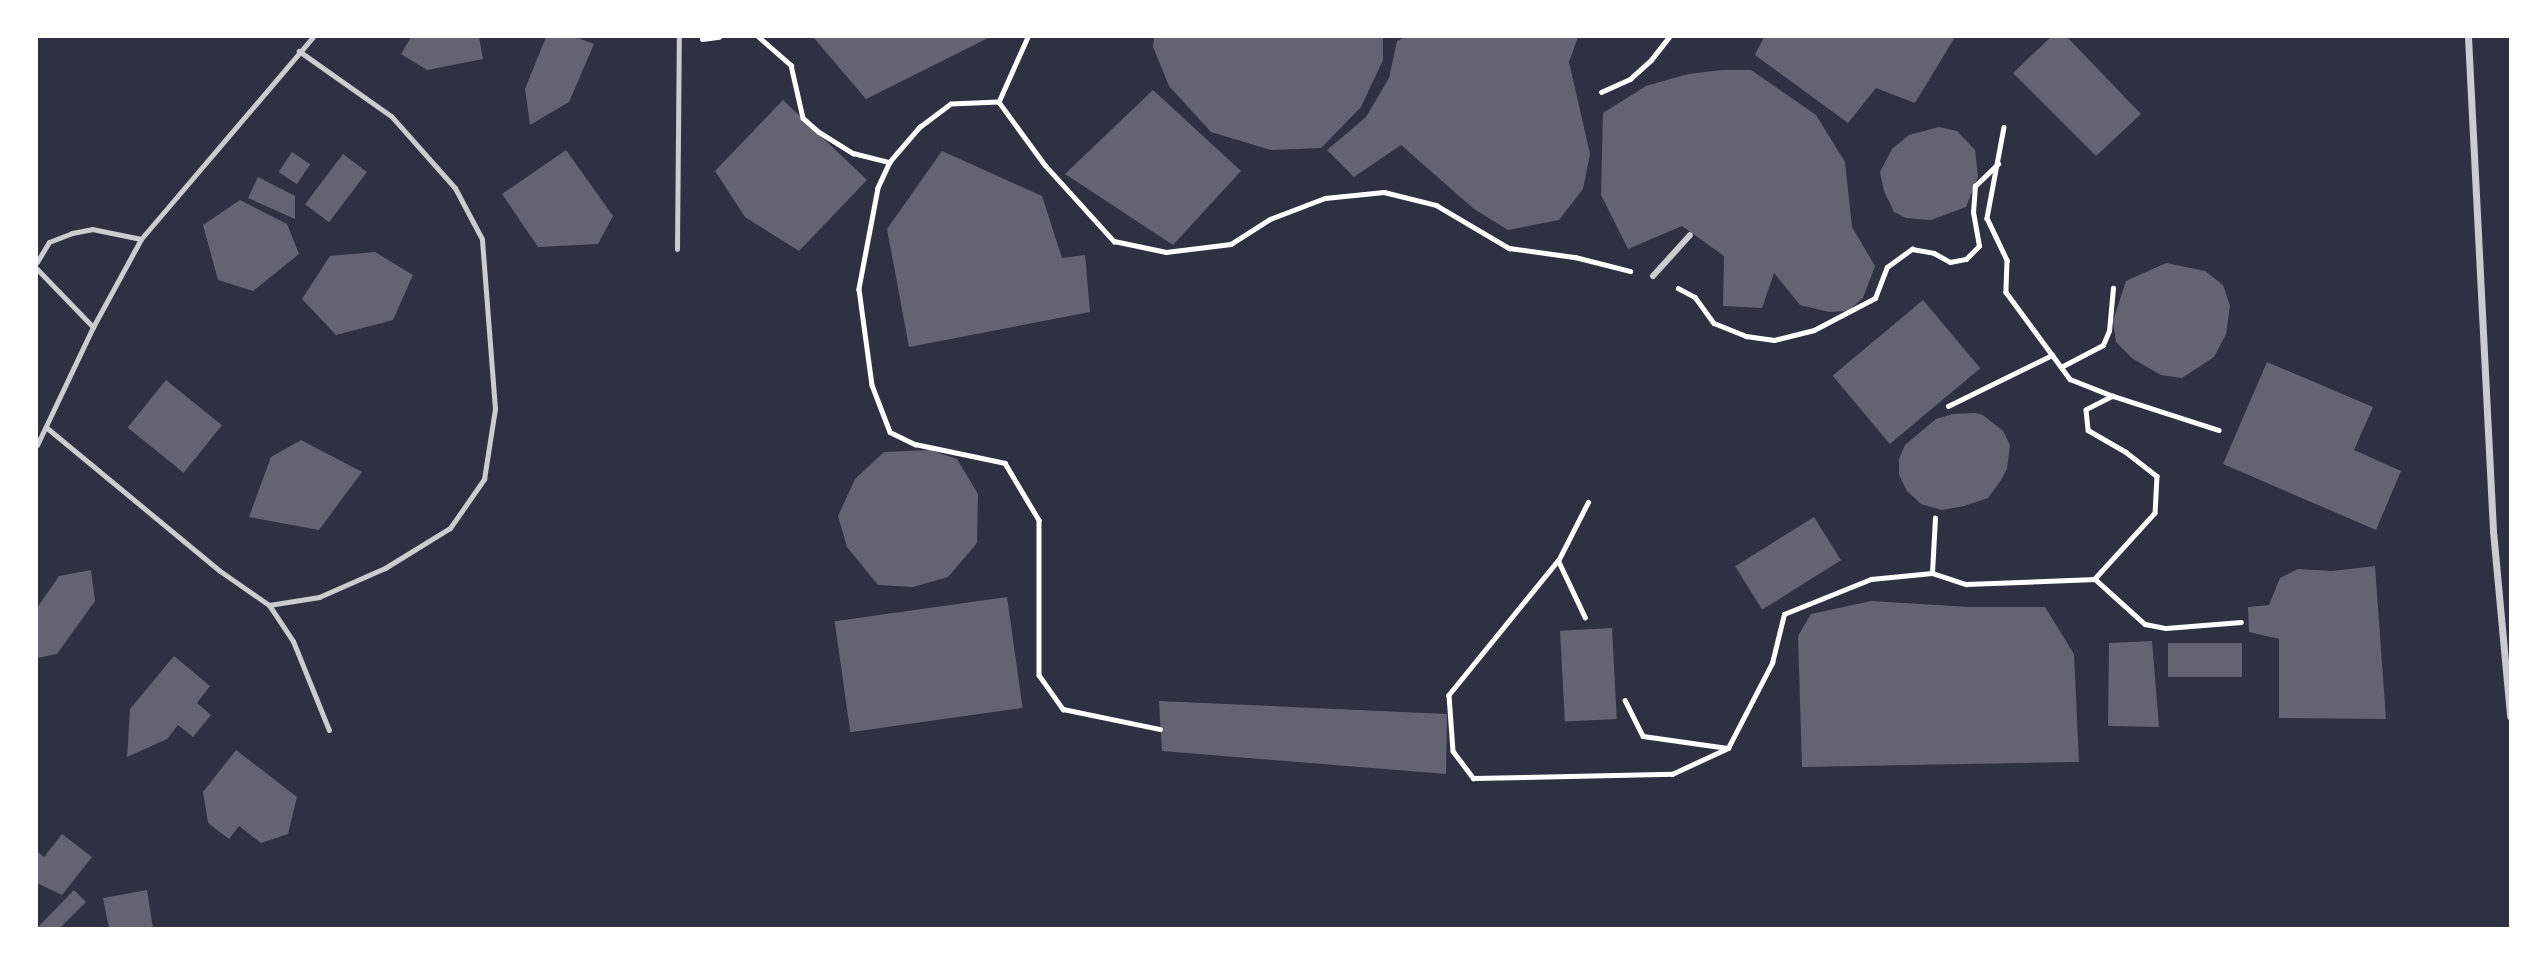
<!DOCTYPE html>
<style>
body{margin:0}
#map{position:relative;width:2547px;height:965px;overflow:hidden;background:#2d3142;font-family:Barlow,sans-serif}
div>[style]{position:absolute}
.building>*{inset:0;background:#626471;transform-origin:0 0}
.path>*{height:4.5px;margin:-2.25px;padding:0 2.25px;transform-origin:2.25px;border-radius:2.25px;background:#fff}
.service>*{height:5px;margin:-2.5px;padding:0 2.5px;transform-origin:2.5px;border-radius:2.5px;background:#caccd0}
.pedestrian>*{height:6px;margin:-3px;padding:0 3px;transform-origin:3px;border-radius:3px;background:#caccd0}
.minor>*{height:7px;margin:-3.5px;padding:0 3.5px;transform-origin:3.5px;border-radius:3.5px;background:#caccd0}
span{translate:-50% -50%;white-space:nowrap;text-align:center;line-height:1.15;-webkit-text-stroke:5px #fff;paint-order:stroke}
.frame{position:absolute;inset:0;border:38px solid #fff;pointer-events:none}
</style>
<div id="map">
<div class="building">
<i style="clip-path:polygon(411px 37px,479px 37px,483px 59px,427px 70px,401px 54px)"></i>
<i style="clip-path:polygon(546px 37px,575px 37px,594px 44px,569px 102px,530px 125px,525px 89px)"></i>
<i style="clip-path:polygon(813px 37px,990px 37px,866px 99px)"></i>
<i style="clip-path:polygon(1154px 37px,1383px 37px,1383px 60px,1361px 107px,1321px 148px,1271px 150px,1211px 132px,1169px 86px,1153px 47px)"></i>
<i style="clip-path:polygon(1405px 37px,1578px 37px,1569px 62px,1590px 154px,1583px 189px,1559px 220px,1508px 230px,1474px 209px,1401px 145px,1354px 177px,1327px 150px,1366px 117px,1389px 78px,1397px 41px)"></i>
<i style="clip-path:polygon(1764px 37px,1955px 37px,1915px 103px,1876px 88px,1848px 123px,1755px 55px)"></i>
<i style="clip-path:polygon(2051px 37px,2067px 37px,2141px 114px,2096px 156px,2013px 73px)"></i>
<i style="clip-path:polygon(1722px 70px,1751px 70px,1816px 115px,1845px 162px,1852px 227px,1875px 266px,1863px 298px,1848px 311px,1829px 312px,1800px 305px,1774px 273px,1762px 308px,1723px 306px,1724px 256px,1682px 226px,1628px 249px,1601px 195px,1603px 113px,1646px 86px,1688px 74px)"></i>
<i style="clip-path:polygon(1153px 90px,1241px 171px,1173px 245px,1065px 174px)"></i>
<i style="clip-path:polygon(783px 100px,867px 180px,799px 251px,745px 217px,715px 171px)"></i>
<i style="clip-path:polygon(1939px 127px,1957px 131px,1975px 150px,1978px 177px,1966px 207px,1931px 220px,1906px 218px,1894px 212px,1884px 191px,1880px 172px,1892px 149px,1909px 135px)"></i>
<i style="clip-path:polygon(566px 150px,613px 216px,598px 244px,538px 247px,502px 194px)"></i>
<i style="clip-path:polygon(942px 151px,1042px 196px,1062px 258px,1085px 255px,1090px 312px,909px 347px,887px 229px)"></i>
<i style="left:292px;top:152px;width:22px;height:24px;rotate:34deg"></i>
<i style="left:343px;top:154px;width:30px;height:63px;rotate:37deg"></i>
<i style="clip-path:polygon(258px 177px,295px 196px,295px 219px,248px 198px)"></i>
<i style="clip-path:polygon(240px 200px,287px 224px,299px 254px,253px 291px,218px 280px,203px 225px)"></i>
<i style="clip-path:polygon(375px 252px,413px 275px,393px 320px,336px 335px,302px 299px,330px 256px)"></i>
<i style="clip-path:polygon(2166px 263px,2205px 271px,2223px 285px,2230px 306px,2226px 334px,2214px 357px,2182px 378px,2161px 375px,2133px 359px,2116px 342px,2113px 321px,2126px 281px)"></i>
<i style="left:1923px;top:300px;width:89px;height:118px;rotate:50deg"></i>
<i style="clip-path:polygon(2267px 362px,2373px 407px,2354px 450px,2401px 471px,2376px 530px,2223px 464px)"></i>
<i style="left:166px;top:380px;width:72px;height:61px;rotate:39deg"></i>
<i style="clip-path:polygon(1975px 413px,1983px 415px,2003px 431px,2010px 445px,2007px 469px,2001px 480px,1988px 498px,1964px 506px,1942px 510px,1921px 504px,1907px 491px,1899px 475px,1899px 459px,1905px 445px,1936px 419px,1953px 414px)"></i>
<i style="clip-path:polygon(301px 440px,362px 472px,319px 530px,249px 517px,271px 457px)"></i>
<i style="clip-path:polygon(930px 450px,957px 459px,978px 494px,977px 543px,948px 577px,913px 587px,878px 585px,847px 547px,838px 516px,855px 479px,884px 452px)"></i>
<i style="left:1814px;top:517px;width:51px;height:93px;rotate:58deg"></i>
<i style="clip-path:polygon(2375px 566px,2386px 719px,2279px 718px,2279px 639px,2249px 632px,2248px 607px,2269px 605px,2280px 578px,2298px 569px,2332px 571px)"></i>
<i style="clip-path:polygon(91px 570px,95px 601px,57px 654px,37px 658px,37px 608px,59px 576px)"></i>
<i style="left:1007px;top:597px;width:112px;height:174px;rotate:82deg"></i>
<i style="clip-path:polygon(1871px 601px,1970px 607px,2045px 607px,2074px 654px,2079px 762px,1802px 767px,1798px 636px,1811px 614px)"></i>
<i style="left:1612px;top:628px;width:91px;height:52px;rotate:87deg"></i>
<i style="clip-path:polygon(2152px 641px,2159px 727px,2108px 726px,2109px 643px)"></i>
<i style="left:2168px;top:643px;width:74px;height:34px"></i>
<i style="clip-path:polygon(174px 656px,210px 686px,197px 703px,211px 715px,193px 737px,178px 725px,167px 739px,127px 757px,130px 709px)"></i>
<i style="clip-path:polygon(1159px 701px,1447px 714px,1446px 774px,1162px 751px)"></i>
<i style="clip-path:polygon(236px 750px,297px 797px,288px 834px,261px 843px,239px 826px,229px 839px,208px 823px,203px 792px)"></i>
<i style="clip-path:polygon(62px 834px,92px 857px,62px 895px,37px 883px,37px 851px,44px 857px)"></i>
<i style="clip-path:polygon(74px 890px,86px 902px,60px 928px,37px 928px)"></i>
<i style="clip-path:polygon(147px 890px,153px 928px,109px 928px,103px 898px)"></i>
</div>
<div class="path">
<i style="left:759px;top:37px;width:43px;rotate:41.2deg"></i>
<i style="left:791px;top:65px;width:54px;rotate:77.2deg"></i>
<i style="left:803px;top:118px;width:21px;rotate:41deg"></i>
<i style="left:819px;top:132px;width:40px;rotate:32deg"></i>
<i style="left:853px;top:153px;width:38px;rotate:14deg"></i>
<i style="left:1028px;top:37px;width:71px;rotate:114deg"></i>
<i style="left:999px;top:102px;width:48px;rotate:177.6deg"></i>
<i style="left:951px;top:104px;width:39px;rotate:143deg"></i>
<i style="left:920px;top:127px;width:46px;rotate:130.6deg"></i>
<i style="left:890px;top:162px;width:29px;rotate:115deg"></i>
<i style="left:878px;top:188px;width:103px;rotate:100.7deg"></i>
<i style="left:859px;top:289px;width:97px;rotate:82.3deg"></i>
<i style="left:872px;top:385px;width:50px;rotate:69deg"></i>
<i style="left:890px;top:432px;width:28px;rotate:26deg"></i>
<i style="left:915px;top:444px;width:92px;rotate:11.9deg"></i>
<i style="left:1005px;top:463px;width:66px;rotate:59.2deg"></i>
<i style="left:1039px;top:520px;width:155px;rotate:90deg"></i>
<i style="left:1039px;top:675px;width:42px;rotate:54.8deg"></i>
<i style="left:1063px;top:709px;width:99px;rotate:11.7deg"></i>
<i style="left:702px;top:39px;width:17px;rotate:-7deg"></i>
<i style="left:1601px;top:92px;width:32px;rotate:-24deg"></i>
<i style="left:1630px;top:79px;width:28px;rotate:-42deg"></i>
<i style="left:1651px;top:60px;width:29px;rotate:-52deg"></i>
<i style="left:999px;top:102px;width:78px;rotate:53.9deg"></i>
<i style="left:1045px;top:165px;width:103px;rotate:47.8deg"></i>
<i style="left:1114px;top:241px;width:53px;rotate:11.9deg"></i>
<i style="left:1166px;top:252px;width:65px;rotate:-7deg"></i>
<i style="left:1231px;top:244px;width:46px;rotate:-32.7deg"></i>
<i style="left:1270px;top:219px;width:59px;rotate:-20.9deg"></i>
<i style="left:1325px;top:198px;width:59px;rotate:-5.8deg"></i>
<i style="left:1384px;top:192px;width:54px;rotate:14deg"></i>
<i style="left:1436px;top:205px;width:85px;rotate:30.5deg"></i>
<i style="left:1509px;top:248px;width:67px;rotate:7.8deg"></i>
<i style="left:1575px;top:257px;width:57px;rotate:14.3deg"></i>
<i style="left:2004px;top:127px;width:93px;rotate:100.6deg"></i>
<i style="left:1987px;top:218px;width:47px;rotate:64.5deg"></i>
<i style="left:2007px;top:260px;width:32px;rotate:92deg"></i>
<i style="left:2006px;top:292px;width:108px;rotate:53.7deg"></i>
<i style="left:2070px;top:379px;width:46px;rotate:21.6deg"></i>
<i style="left:2113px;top:396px;width:30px;rotate:153deg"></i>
<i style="left:2086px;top:410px;width:20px;rotate:84deg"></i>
<i style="left:2088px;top:430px;width:44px;rotate:30.1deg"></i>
<i style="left:2126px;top:452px;width:39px;rotate:38deg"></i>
<i style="left:2157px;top:476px;width:37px;rotate:93deg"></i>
<i style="left:2155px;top:513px;width:89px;rotate:132.3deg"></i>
<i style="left:1678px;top:288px;width:19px;rotate:28deg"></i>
<i style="left:1695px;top:297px;width:32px;rotate:54deg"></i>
<i style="left:1714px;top:323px;width:35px;rotate:22deg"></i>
<i style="left:1746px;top:336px;width:28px;rotate:8deg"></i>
<i style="left:1774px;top:340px;width:41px;rotate:-14deg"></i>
<i style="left:1814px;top:330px;width:69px;rotate:-27.7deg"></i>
<i style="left:1875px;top:298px;width:33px;rotate:-69deg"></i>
<i style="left:1887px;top:267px;width:31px;rotate:-36deg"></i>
<i style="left:1912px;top:249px;width:22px;rotate:10deg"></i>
<i style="left:1934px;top:253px;width:18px;rotate:29deg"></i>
<i style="left:1950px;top:262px;width:16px;rotate:-11deg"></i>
<i style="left:1966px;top:259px;width:18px;rotate:-45deg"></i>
<i style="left:1979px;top:246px;width:34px;rotate:-100deg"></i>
<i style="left:1973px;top:213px;width:27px;rotate:-86deg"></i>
<i style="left:1975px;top:186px;width:32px;rotate:-44deg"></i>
<i style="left:2061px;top:367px;width:47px;rotate:-27.6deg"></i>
<i style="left:2103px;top:345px;width:15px;rotate:-67deg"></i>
<i style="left:2109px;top:331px;width:43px;rotate:-84.7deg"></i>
<i style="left:2113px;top:396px;width:111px;rotate:17.8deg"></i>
<i style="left:1948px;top:406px;width:116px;rotate:-26.1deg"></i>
<i style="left:1558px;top:561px;width:173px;rotate:129.1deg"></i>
<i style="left:1449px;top:695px;width:56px;rotate:85.9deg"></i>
<i style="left:1453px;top:751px;width:34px;rotate:53deg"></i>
<i style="left:1473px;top:778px;width:199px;rotate:-1.2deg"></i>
<i style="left:1672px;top:774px;width:62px;rotate:-24.9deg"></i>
<i style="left:1728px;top:748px;width:96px;rotate:-62.6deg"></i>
<i style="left:1772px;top:663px;width:50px;rotate:-76.2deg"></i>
<i style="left:1784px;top:614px;width:94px;rotate:-21.9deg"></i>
<i style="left:1871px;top:579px;width:61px;rotate:-5.6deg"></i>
<i style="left:1932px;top:573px;width:36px;rotate:18deg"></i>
<i style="left:1966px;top:584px;width:129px;rotate:-2.2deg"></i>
<i style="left:2095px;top:579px;width:67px;rotate:42deg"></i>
<i style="left:2145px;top:624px;width:21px;rotate:11deg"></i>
<i style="left:2166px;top:628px;width:75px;rotate:-4.6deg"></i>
<i style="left:1932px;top:573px;width:55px;rotate:-86.9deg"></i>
<i style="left:1585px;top:618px;width:63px;rotate:-115.3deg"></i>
<i style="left:1558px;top:561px;width:66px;rotate:-63deg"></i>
<i style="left:1625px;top:700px;width:40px;rotate:63.4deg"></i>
<i style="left:1643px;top:736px;width:85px;rotate:8.1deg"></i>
</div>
<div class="service">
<i style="left:677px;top:249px;width:212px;rotate:-89.5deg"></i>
<i style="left:37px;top:262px;width:23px;rotate:-59deg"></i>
<i style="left:49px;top:242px;width:25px;rotate:-21deg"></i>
<i style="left:72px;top:233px;width:20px;rotate:-11deg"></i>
<i style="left:92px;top:229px;width:50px;rotate:11.5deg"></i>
<i style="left:37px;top:269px;width:81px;rotate:46deg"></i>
<i style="left:47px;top:428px;width:224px;rotate:39.6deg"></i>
<i style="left:220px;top:571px;width:60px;rotate:34.8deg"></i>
<i style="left:269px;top:605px;width:51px;rotate:-9.1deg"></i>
<i style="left:319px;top:597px;width:72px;rotate:-23.7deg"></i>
<i style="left:385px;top:568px;width:76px;rotate:-31.6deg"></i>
<i style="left:450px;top:528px;width:60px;rotate:-55.2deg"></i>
<i style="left:484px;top:479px;width:71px;rotate:-81.1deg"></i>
<i style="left:495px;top:409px;width:170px;rotate:-94.4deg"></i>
<i style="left:482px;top:239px;width:58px;rotate:-117.9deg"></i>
<i style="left:455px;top:188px;width:96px;rotate:-131.6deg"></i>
<i style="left:391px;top:116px;width:113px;rotate:-144.8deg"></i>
<i style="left:37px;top:445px;width:131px;rotate:-64.6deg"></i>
<i style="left:93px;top:327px;width:100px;rotate:-61.4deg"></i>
<i style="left:141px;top:239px;width:265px;rotate:-49.6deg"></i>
<i style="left:269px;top:605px;width:43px;rotate:56.3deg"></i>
<i style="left:293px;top:641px;width:96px;rotate:68deg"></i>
</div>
<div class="pedestrian">
<i style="left:1653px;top:276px;width:55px;rotate:-47.9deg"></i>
</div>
<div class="minor">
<i style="left:2468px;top:37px;width:495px;rotate:87.1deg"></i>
<i style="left:2493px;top:531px;width:186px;rotate:84.7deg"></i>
</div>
<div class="frame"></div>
</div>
